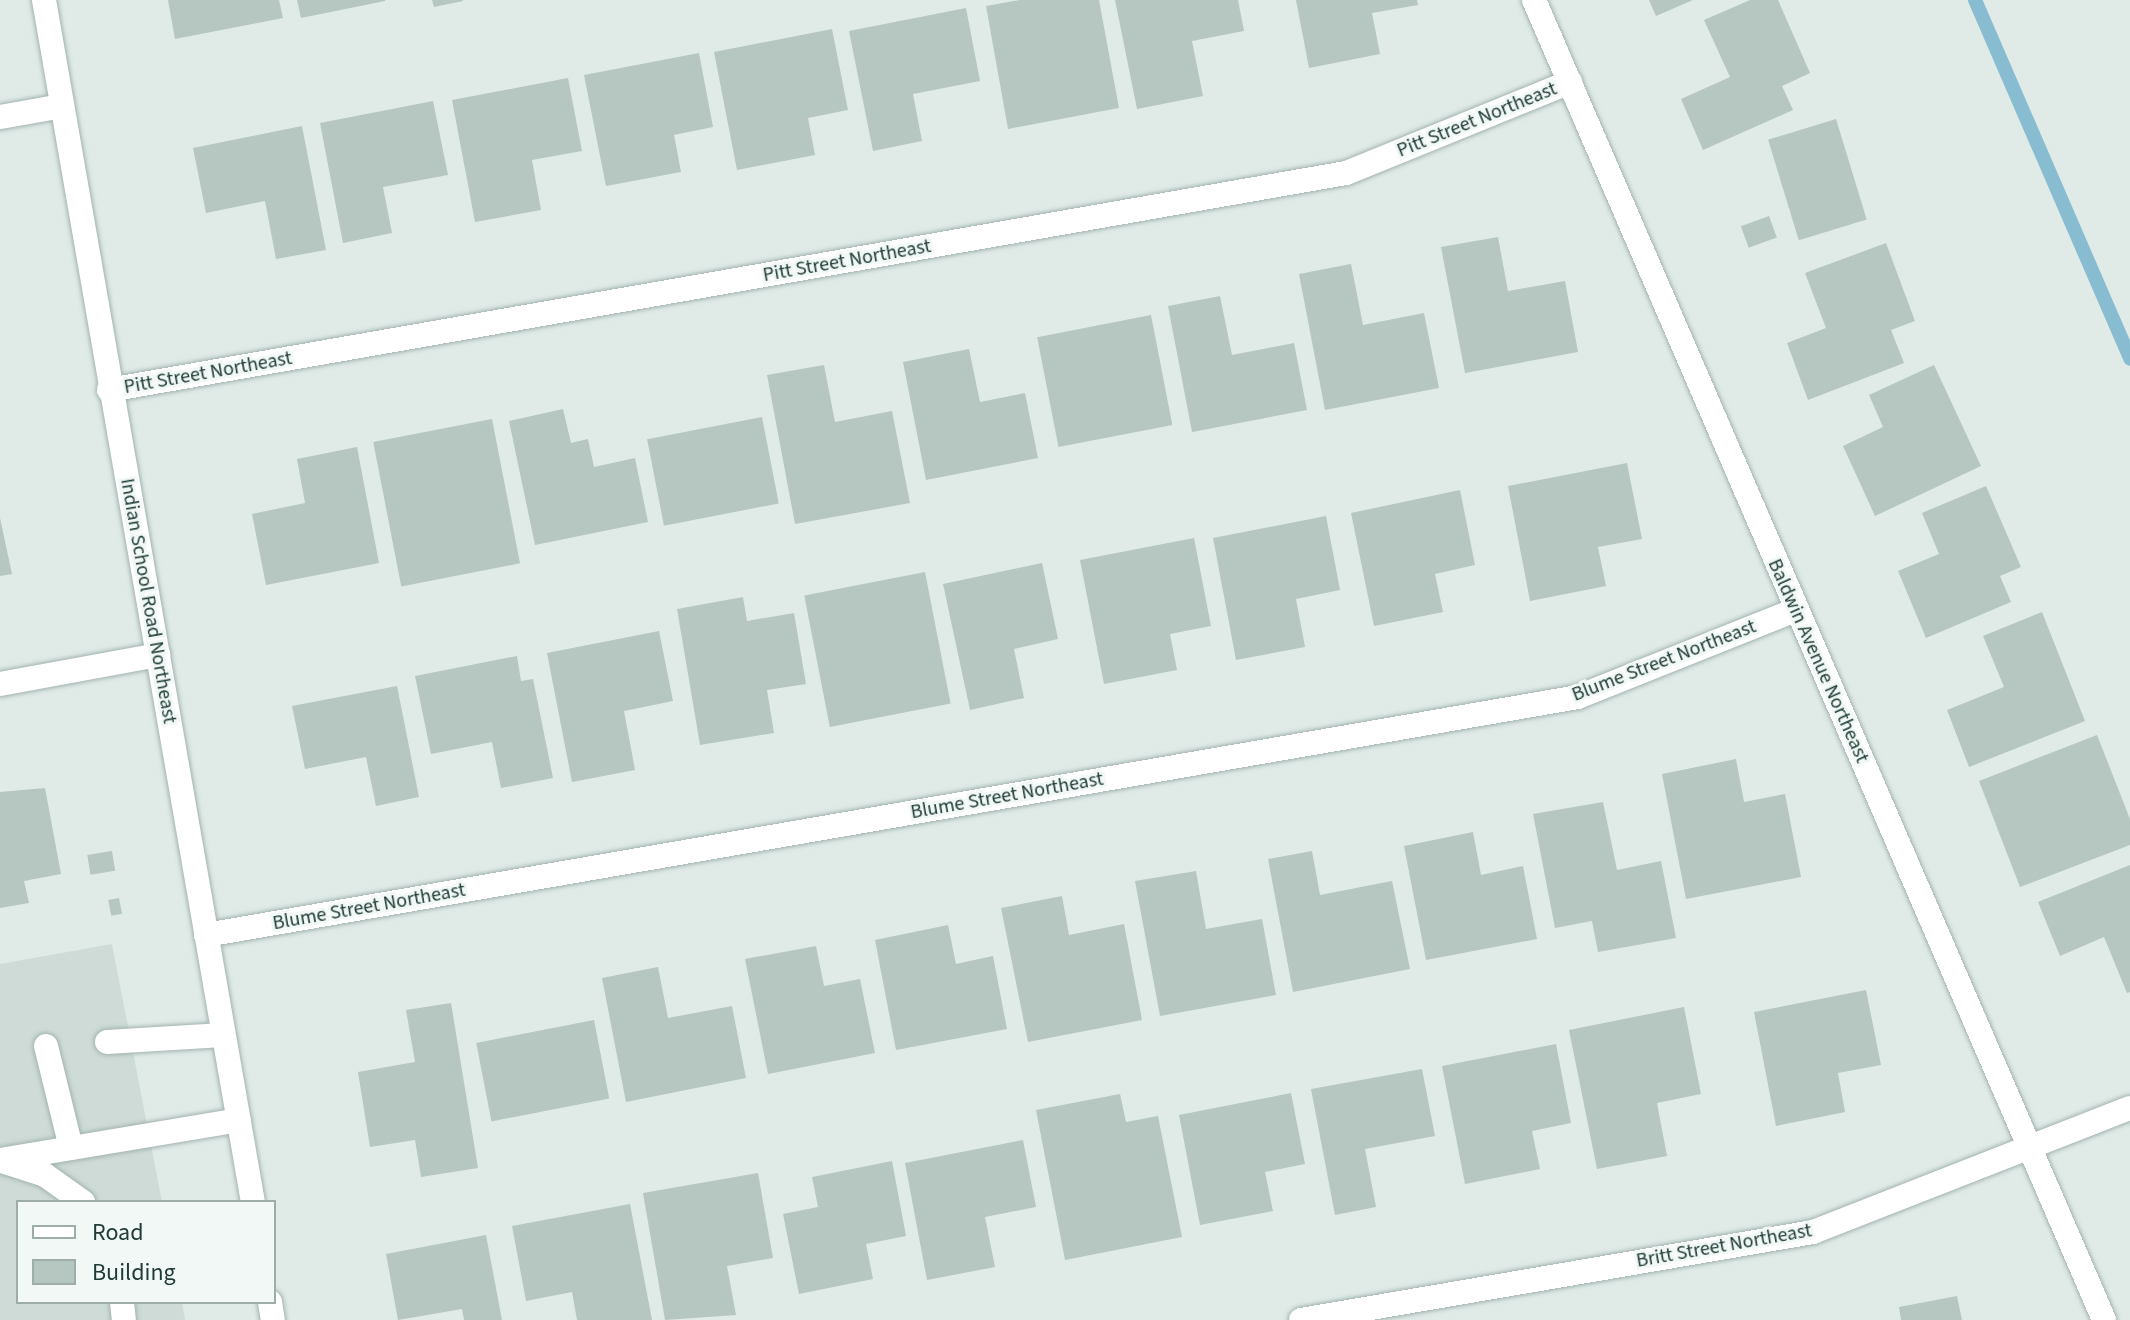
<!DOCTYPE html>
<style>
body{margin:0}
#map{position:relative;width:2130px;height:1320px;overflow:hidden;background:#e0ebe8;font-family:"Source Sans 3",sans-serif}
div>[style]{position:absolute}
.built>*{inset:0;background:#cedbd7}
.stream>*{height:14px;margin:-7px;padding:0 7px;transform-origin:7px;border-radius:7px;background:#88bcd1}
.building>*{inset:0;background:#b6c6c1;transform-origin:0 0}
.roads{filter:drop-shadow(0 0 2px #a3b3b0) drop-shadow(0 0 2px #a3b3b0)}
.minor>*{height:24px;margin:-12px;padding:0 12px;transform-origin:12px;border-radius:12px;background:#fff}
span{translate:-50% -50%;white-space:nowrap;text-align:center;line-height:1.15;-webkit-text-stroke:6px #f1f8f5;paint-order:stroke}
.street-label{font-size:20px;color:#213c38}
.legend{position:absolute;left:16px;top:1200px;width:260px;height:104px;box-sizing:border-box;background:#f1f8f5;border:2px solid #9eada9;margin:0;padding:10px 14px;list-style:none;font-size:24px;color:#213c38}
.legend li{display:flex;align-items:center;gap:16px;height:40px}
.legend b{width:40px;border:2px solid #9eada9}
</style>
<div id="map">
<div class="built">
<i style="clip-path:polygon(112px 944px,162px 1202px,18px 1202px,18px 1302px,182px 1302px,185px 1320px,0 1320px,0 964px)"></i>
</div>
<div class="stream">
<i style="left:1975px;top:0;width:391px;rotate:66.6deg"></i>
</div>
<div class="building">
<i style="clip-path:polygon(168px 0,279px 0,283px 18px,175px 39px)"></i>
<i style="clip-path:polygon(297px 0,385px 0,385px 1px,301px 18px)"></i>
<i style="clip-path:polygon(432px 0,462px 0,463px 1px,434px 7px)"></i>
<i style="clip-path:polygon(1020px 0,1099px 0,1119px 108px,1008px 129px,986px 6px)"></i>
<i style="clip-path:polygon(1115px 0,1238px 0,1244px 31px,1192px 41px,1203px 96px,1137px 109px)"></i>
<i style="clip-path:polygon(1296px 0,1417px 0,1418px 5px,1372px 13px,1380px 54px,1309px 68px)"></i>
<i style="clip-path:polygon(1649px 0,1693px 0,1656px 16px)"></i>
<i style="clip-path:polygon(1750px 0,1778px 0,1810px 73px,1782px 86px,1793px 110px,1703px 150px,1681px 99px,1730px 77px,1704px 20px)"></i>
<i style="clip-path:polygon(966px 8px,980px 81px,913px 94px,922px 141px,873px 151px,849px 31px)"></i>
<i style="clip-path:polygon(832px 29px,848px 110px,808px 118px,815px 155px,737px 170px,714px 52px)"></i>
<i style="clip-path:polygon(699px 53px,713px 127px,674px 135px,681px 172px,606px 186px,584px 75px)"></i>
<i style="clip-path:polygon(568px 78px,582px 151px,532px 160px,541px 210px,475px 222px,452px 100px)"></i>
<i style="clip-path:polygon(433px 101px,448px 175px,383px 187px,392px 233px,343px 243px,320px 123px)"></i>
<i style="left:1836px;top:119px;width:105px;height:71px;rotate:73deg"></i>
<i style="clip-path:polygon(302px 126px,326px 250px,276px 259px,265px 201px,206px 213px,193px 148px)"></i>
<i style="left:1769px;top:216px;width:23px;height:30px;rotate:70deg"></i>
<i style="clip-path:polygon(1498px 237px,1508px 291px,1565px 281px,1578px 352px,1465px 373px,1441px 247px)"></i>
<i style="clip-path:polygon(1886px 243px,1915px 321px,1891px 330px,1904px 363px,1808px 400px,1787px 343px,1826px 328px,1805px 273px)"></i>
<i style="clip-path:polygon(1351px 264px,1363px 325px,1424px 313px,1439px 388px,1325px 410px,1299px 274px)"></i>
<i style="clip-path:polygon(1220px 296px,1232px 355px,1294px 343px,1307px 410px,1192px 432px,1168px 306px)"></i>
<i style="left:1151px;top:315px;width:112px;height:116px;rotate:79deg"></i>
<i style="clip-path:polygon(969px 349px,980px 402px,1025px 393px,1038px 458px,926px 480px,903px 362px)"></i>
<i style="clip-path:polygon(824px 365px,835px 422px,892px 411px,910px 503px,795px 524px,767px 375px)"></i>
<i style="clip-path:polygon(1934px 365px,1981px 466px,1875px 516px,1843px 446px,1883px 427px,1869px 395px)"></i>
<i style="clip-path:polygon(563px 409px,571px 443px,588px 439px,594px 467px,635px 458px,648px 522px,535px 545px,509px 421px)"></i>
<i style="left:762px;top:417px;width:88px;height:117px;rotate:79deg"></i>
<i style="left:492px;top:419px;width:147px;height:121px;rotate:79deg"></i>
<i style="clip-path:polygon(357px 447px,379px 563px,266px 585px,252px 514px,305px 503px,297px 459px)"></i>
<i style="clip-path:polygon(1627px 463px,1642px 539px,1598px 547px,1606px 586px,1530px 601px,1508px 486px)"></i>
<i style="clip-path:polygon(1986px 486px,2021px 567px,2000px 576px,2011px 602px,1926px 638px,1898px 571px,1939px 554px,1922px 513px)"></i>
<i style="clip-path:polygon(1460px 490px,1475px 565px,1435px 574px,1443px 612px,1374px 626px,1351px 513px)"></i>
<i style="clip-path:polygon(1326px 516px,1340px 590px,1296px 599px,1305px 647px,1236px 660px,1213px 538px)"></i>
<i style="clip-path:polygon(0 518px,12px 574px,0 576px)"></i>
<i style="clip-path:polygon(1194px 538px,1211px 626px,1170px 634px,1177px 670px,1104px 684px,1080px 560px)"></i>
<i style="clip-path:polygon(1042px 563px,1058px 639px,1014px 649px,1024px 698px,970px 710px,943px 584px)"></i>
<i style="left:925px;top:572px;width:134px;height:123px;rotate:79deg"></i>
<i style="clip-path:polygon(743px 597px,747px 621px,794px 613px,806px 684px,767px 690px,774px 733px,700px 745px,677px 609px)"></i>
<i style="clip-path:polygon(2042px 612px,2085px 721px,1969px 767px,1947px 710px,2004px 687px,1983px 636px)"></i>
<i style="clip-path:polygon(659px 631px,673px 701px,624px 711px,635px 770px,572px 782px,547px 653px)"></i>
<i style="clip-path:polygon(517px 656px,521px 681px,533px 679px,553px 778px,501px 788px,492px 742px,431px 754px,415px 676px)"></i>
<i style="clip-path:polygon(397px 686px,419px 797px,376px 806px,366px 757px,305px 769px,292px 706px)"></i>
<i style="clip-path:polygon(2097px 735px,2130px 819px,2130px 845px,2020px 887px,1979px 781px)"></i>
<i style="clip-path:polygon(1736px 759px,1744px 802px,1785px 794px,1801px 877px,1686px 899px,1662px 774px)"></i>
<i style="clip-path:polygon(45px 788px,61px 874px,24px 881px,29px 903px,0 908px,0 792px)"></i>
<i style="clip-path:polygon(1603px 802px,1617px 870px,1661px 861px,1676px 938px,1598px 952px,1592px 921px,1555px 928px,1533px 814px)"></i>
<i style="clip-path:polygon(1473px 832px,1481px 875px,1523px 866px,1537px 939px,1426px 960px,1404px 846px)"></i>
<i style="left:112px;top:851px;width:20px;height:25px;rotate:81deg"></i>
<i style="clip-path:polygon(1312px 851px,1320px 895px,1392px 881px,1410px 969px,1293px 992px,1268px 859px)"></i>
<i style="clip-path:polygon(2130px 865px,2130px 992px,2127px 993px,2104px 937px,2060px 956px,2038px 902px)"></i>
<i style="clip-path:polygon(1196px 871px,1206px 929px,1262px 919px,1276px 995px,1160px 1016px,1135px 881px)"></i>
<i style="clip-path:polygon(1062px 896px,1069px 935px,1124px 924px,1142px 1020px,1028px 1042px,1001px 908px)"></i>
<i style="left:119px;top:898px;width:16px;height:11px;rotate:79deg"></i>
<i style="clip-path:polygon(948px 925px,956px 964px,993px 956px,1007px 1029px,896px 1050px,875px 940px)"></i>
<i style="clip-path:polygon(816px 946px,824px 986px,860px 979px,875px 1053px,768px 1074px,745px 959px)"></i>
<i style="clip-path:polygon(658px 967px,668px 1018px,732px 1006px,746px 1078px,626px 1102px,602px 978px)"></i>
<i style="clip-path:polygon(1866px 990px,1881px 1065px,1838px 1073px,1845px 1112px,1776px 1126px,1754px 1012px)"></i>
<i style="clip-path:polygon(451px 1003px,478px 1168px,421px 1177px,415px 1140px,370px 1147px,358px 1072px,415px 1062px,406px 1010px)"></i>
<i style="clip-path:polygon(1684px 1007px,1701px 1094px,1657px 1103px,1667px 1156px,1597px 1169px,1569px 1030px)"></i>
<i style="left:594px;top:1020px;width:80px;height:120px;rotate:79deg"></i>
<i style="clip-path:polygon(1556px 1044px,1571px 1123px,1532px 1131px,1540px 1169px,1465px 1184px,1442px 1066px)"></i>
<i style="clip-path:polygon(1422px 1069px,1435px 1136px,1365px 1149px,1376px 1207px,1335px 1215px,1311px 1089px)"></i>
<i style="clip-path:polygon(1291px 1093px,1305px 1164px,1265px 1172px,1273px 1211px,1200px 1225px,1179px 1115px)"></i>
<i style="clip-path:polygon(1120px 1094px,1126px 1122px,1158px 1116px,1182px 1237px,1065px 1260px,1036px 1110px)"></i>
<i style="clip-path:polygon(1023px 1140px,1036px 1207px,985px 1217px,995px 1267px,927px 1280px,905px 1163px)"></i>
<i style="clip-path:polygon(892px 1161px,906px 1236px,866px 1244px,873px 1279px,799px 1294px,783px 1214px,818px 1207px,812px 1177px)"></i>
<i style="clip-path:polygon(758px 1173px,773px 1258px,727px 1266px,736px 1315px,665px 1320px,643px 1193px)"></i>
<i style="clip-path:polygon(630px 1204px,652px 1320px,577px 1320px,572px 1292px,526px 1301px,512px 1226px)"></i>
<i style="clip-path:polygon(486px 1235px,502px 1320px,464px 1320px,462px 1309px,398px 1320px,386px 1254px)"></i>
<i style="clip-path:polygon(1957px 1296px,1962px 1320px,1901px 1320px,1899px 1307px)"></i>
</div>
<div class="roads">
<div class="minor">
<i style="left:44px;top:0;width:1220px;rotate:80.14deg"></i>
<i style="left:1534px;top:0;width:1438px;rotate:66.64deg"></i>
<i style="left:0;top:117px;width:63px;rotate:-10.1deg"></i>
<i style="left:109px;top:390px;width:1256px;rotate:-9.95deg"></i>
<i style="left:1346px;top:173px;width:242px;rotate:-22.1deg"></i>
<i style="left:0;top:684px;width:161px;rotate:-10.4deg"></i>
<i style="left:206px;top:935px;width:1392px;rotate:-9.84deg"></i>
<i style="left:1578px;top:697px;width:234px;rotate:-21.8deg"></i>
<i style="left:107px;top:1042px;width:116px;rotate:-3.5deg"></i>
<i style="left:46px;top:1046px;width:105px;rotate:76.2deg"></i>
<i style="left:0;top:1160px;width:242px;rotate:-9.5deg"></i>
<i style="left:2px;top:1161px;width:45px;rotate:18deg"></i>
<i style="left:45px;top:1175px;width:47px;rotate:35.4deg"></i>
<i style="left:122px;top:1302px;width:18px;rotate:84deg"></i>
<i style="left:270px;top:1302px;width:18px;rotate:81deg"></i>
<i style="left:1301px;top:1320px;width:520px;rotate:-9.75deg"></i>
<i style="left:1813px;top:1232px;width:340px;rotate:-21.4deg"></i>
</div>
</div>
<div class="street-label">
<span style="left:1477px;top:120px;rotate:-22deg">Pitt Street Northeast</span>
<span style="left:847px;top:261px;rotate:-10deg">Pitt Street Northeast</span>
<span style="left:208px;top:373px;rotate:-10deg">Pitt Street Northeast</span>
<span style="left:148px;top:601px;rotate:80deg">Indian School Road Northeast</span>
<span style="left:1664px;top:661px;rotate:-21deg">Blume Street Northeast</span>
<span style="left:1818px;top:661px;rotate:66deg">Baldwin Avenue Northeast</span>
<span style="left:1007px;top:796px;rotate:-10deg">Blume Street Northeast</span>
<span style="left:369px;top:907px;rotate:-10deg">Blume Street Northeast</span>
<span style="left:1724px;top:1246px;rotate:-10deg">Britt Street Northeast</span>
</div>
<ul class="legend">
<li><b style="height:10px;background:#fff"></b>Road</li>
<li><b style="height:22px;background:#b6c6c1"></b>Building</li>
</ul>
</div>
